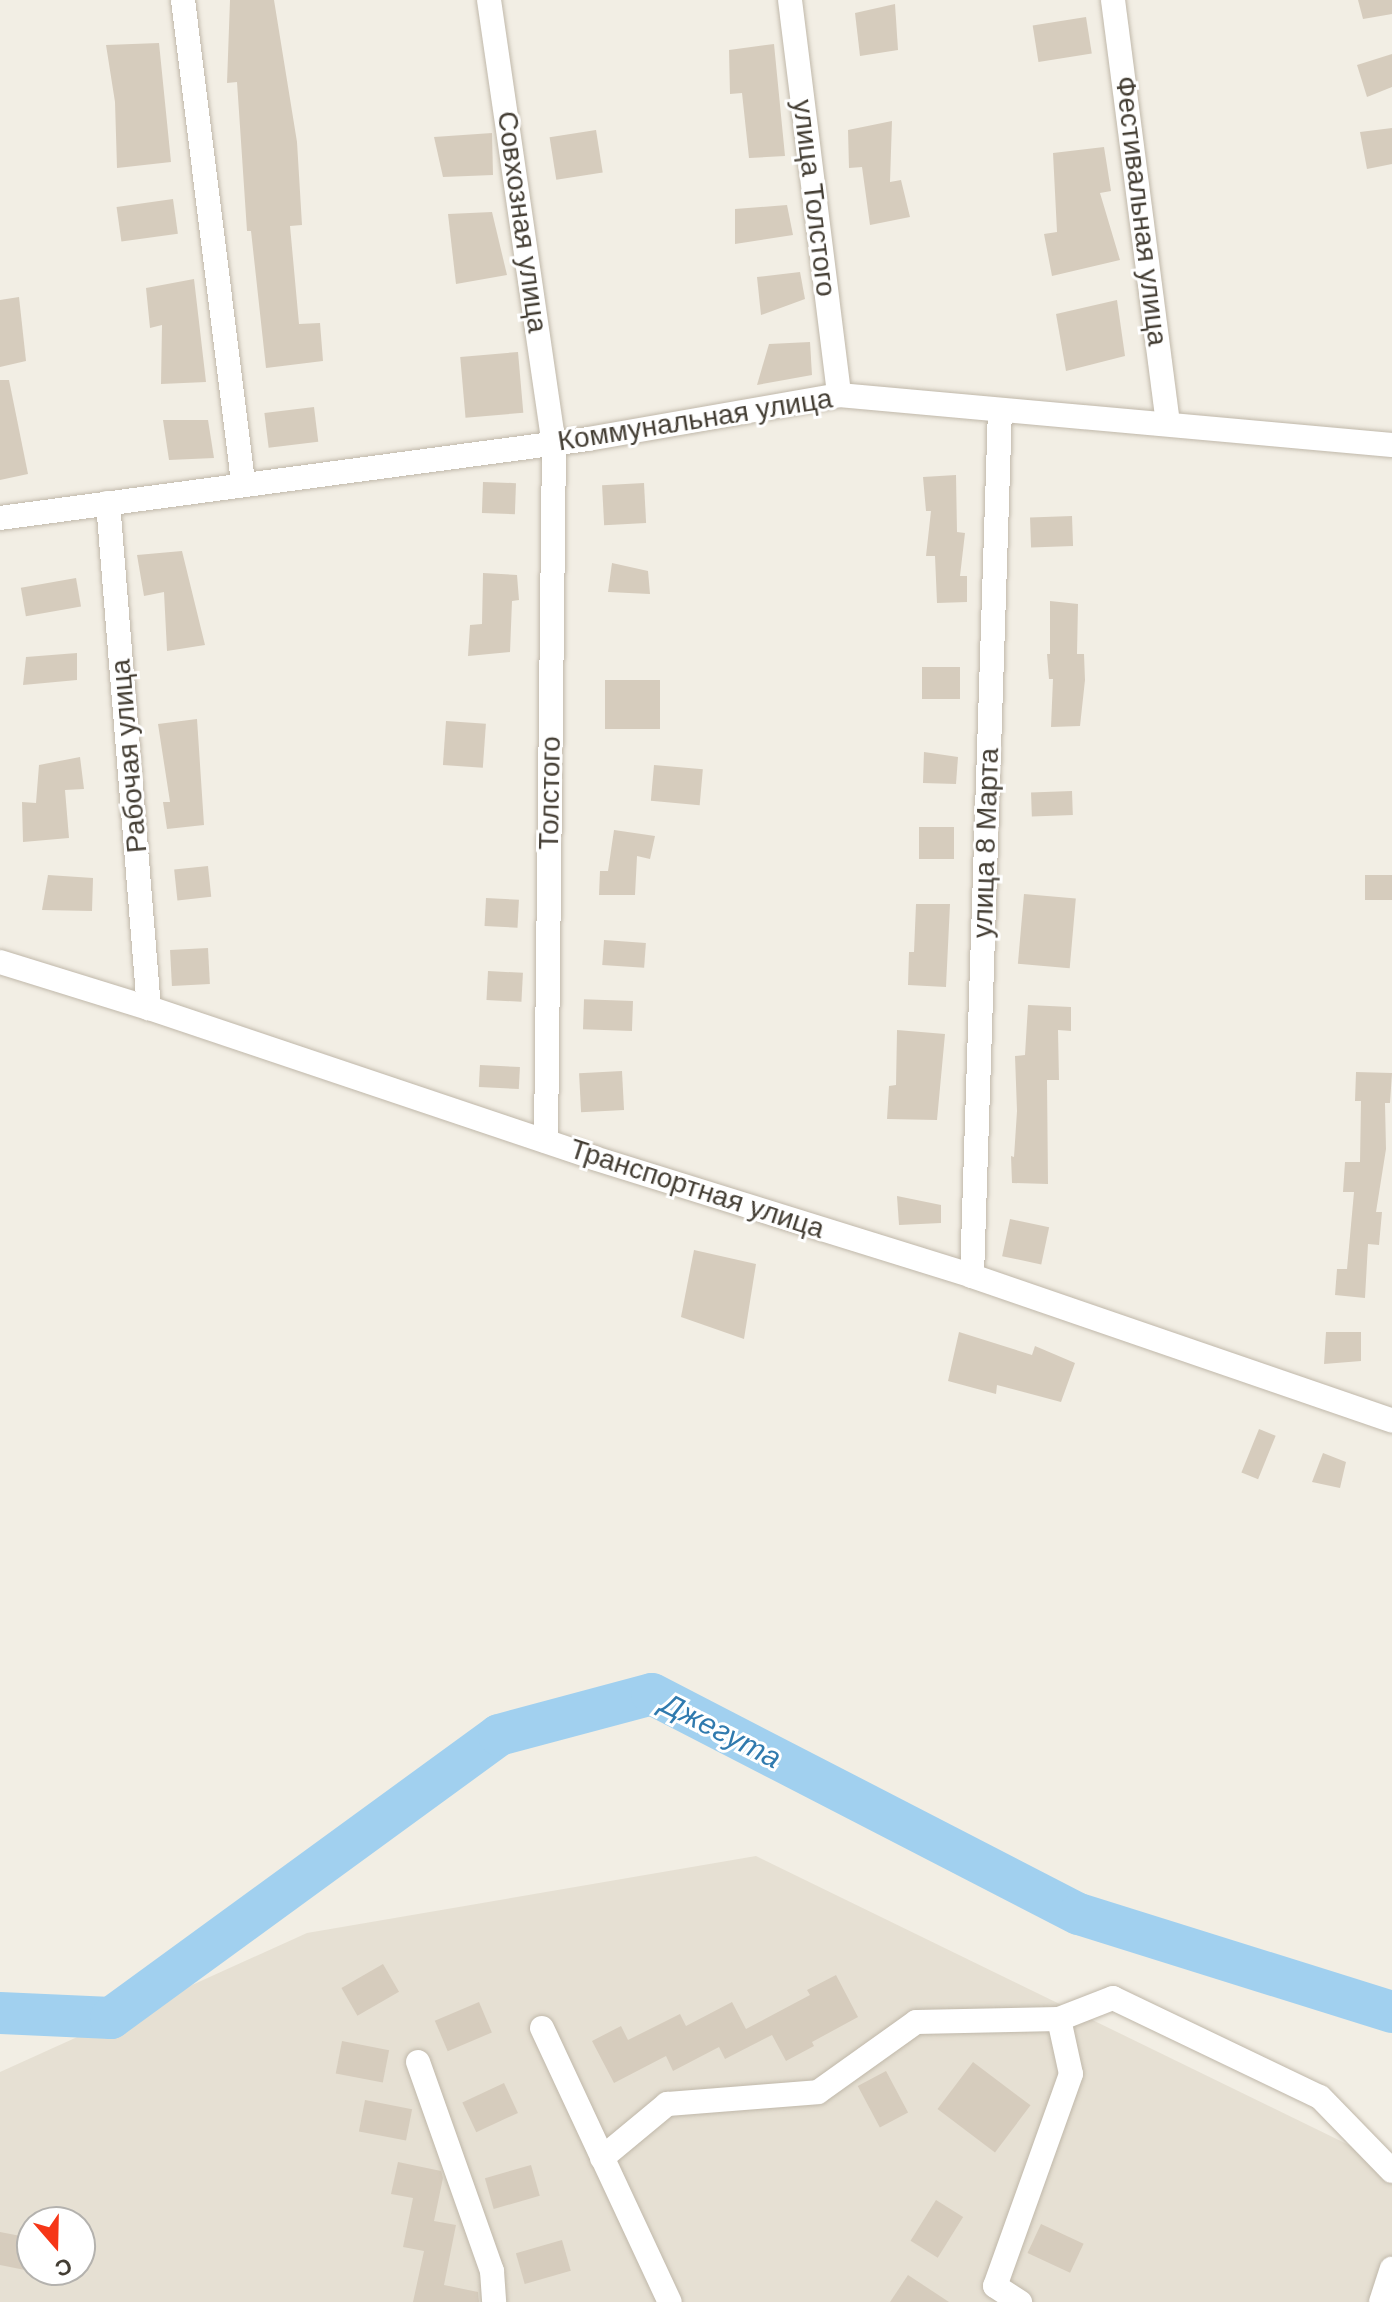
<!DOCTYPE html>
<meta charset="utf-8">
<style>
body{margin:0}
#map{position:relative;width:1392px;height:2302px;overflow:hidden;background:#f2eee4;font-family:Helvetica,sans-serif}
div>[style]{position:absolute}
.residential>*{inset:0;background:#e6e0d3}
.river>*{height:42px;margin:-21px;padding:0 21px;transform-origin:21px;border-radius:21px;background:#a1d0ef}
.building>*{inset:0;background:#d6ccbd;transform-origin:0 0}
.roads{filter:drop-shadow(0 0 2px #c0b8aa) drop-shadow(0 0 2px #c0b8aa)}
.street>*{height:24px;margin:-12px;padding:0 12px;transform-origin:12px;border-radius:12px;background:#fff}
span{translate:-50% -50%;white-space:nowrap;text-align:center;line-height:1.15;-webkit-text-stroke:6px #fff;paint-order:stroke}
.street-label{font-size:28px;color:#443e34}
.water-label{font-size:30px;color:#307aae;font-style:italic}
.north{position:absolute;left:16px;top:2206px;width:80px;height:80px;box-sizing:border-box;background:#fff;border:2px solid #b4b2ae;border-radius:50%;rotate:160deg;font-size:22px;font-weight:700;line-height:32px;text-align:center;color:#443e34}
.north::after{content:'';display:block;margin:auto;width:28px;height:36px;background:#f63617;clip-path:polygon(50% 0,100% 100%,50% 72%,0 100%)}
</style>
<div id="map">
<div class="residential">
<i style="clip-path:polygon(evenodd,756px 1856px,1392px 2166px,1392px 2302px,0 2302px,0 2072px,307px 1933px,756px 1856px,32px 2222px,80px 2222px,80px 2270px,32px 2270px,32px 2222px)"></i>
</div>
<div class="river">
<i style="left:0;top:2013px;width:111px;rotate:2.6deg"></i>
<i style="left:111px;top:2018px;width:480px;rotate:-36.1deg"></i>
<i style="left:499px;top:1735px;width:158px;rotate:-15deg"></i>
<i style="left:652px;top:1694px;width:480px;rotate:27.3deg"></i>
<i style="left:1079px;top:1914px;width:328px;rotate:17.4deg"></i>
</div>
<div class="building">
<i style="clip-path:polygon(230px 0,274px 0,297px 142px,302px 225px,290px 226px,299px 324px,320px 323px,323px 361px,266px 368px,251px 231px,247px 231px,237px 82px,227px 83px)"></i>
<i style="clip-path:polygon(1358px 0,1392px 0,1392px 14px,1363px 19px)"></i>
<i style="clip-path:polygon(895px 4px,898px 50px,860px 56px,855px 13px)"></i>
<i style="left:1086px;top:17px;width:37px;height:54px;rotate:81deg"></i>
<i style="clip-path:polygon(159px 43px,171px 162px,117px 168px,115px 102px,106px 45px)"></i>
<i style="clip-path:polygon(774px 44px,785px 156px,749px 158px,742px 93px,730px 94px,729px 50px)"></i>
<i style="clip-path:polygon(1392px 54px,1392px 87px,1367px 97px,1357px 65px)"></i>
<i style="clip-path:polygon(892px 121px,890px 182px,901px 180px,910px 217px,870px 225px,862px 167px,849px 168px,848px 130px)"></i>
<i style="clip-path:polygon(1392px 128px,1392px 164px,1367px 169px,1360px 132px)"></i>
<i style="left:596px;top:130px;width:43px;height:47px;rotate:81deg"></i>
<i style="clip-path:polygon(492px 133px,493px 175px,443px 177px,434px 137px)"></i>
<i style="clip-path:polygon(1104px 147px,1111px 191px,1100px 193px,1120px 260px,1052px 276px,1044px 234px,1057px 232px,1053px 153px)"></i>
<i style="left:173px;top:199px;width:35px;height:57px;rotate:82deg"></i>
<i style="clip-path:polygon(787px 205px,793px 235px,735px 244px,735px 209px)"></i>
<i style="clip-path:polygon(492px 212px,507px 275px,456px 284px,448px 214px)"></i>
<i style="clip-path:polygon(800px 272px,805px 299px,761px 315px,757px 277px)"></i>
<i style="clip-path:polygon(194px 279px,206px 382px,161px 384px,162px 325px,150px 328px,146px 288px)"></i>
<i style="clip-path:polygon(19px 297px,26px 361px,0 367px,0 300px)"></i>
<i style="clip-path:polygon(1117px 300px,1125px 356px,1066px 371px,1056px 314px)"></i>
<i style="clip-path:polygon(810px 342px,812px 375px,757px 385px,769px 344px)"></i>
<i style="left:518px;top:352px;width:61px;height:58px;rotate:85deg"></i>
<i style="clip-path:polygon(0 380px,9px 380px,28px 474px,0 480px)"></i>
<i style="left:314px;top:407px;width:35px;height:50px;rotate:83deg"></i>
<i style="clip-path:polygon(163px 420px,208px 420px,214px 458px,169px 460px)"></i>
<i style="clip-path:polygon(956px 475px,957px 532px,965px 533px,960px 576px,967px 576px,967px 602px,937px 603px,935px 556px,926px 556px,931px 511px,926px 511px,923px 477px)"></i>
<i style="left:483px;top:482px;width:33px;height:31px;rotate:2deg"></i>
<i style="left:644px;top:483px;width:40px;height:42px;rotate:87deg"></i>
<i style="left:1072px;top:516px;width:30px;height:42px;rotate:88deg"></i>
<i style="clip-path:polygon(182px 551px,205px 645px,167px 651px,164px 592px,144px 596px,137px 555px)"></i>
<i style="clip-path:polygon(612px 563px,648px 571px,650px 594px,608px 592px)"></i>
<i style="clip-path:polygon(483px 573px,517px 575px,519px 600px,512px 601px,510px 652px,468px 656px,470px 625px,482px 624px)"></i>
<i style="left:76px;top:578px;width:29px;height:56px;rotate:80deg"></i>
<i style="clip-path:polygon(1050px 601px,1078px 604px,1077px 654px,1084px 654px,1085px 680px,1080px 726px,1051px 727px,1053px 679px,1049px 679px,1047px 654px,1050px 654px)"></i>
<i style="clip-path:polygon(77px 653px,77px 680px,23px 685px,26px 657px)"></i>
<i style="left:922px;top:667px;width:38px;height:32px"></i>
<i style="left:660px;top:680px;width:49px;height:55px;rotate:90deg"></i>
<i style="clip-path:polygon(197px 719px,204px 825px,167px 829px,163px 802px,170px 802px,158px 724px)"></i>
<i style="left:446px;top:721px;width:40px;height:44px;rotate:4deg"></i>
<i style="clip-path:polygon(924px 752px,958px 757px,956px 784px,923px 783px)"></i>
<i style="clip-path:polygon(80px 757px,84px 789px,65px 790px,69px 838px,23px 842px,22px 802px,36px 803px,39px 765px)"></i>
<i style="left:654px;top:765px;width:49px;height:36px;rotate:5deg"></i>
<i style="left:1072px;top:791px;width:24px;height:41px;rotate:88deg"></i>
<i style="left:954px;top:827px;width:32px;height:35px;rotate:90deg"></i>
<i style="clip-path:polygon(614px 830px,655px 836px,650px 859px,637px 856px,635px 895px,599px 895px,600px 871px,608px 871px)"></i>
<i style="left:208px;top:866px;width:31px;height:34px;rotate:84deg"></i>
<i style="clip-path:polygon(48px 875px,93px 878px,92px 911px,42px 910px)"></i>
<i style="left:1365px;top:875px;width:27px;height:25px"></i>
<i style="left:1024px;top:894px;width:52px;height:70px;rotate:5deg"></i>
<i style="left:486px;top:898px;width:33px;height:28px;rotate:3deg"></i>
<i style="clip-path:polygon(916px 904px,950px 904px,946px 987px,908px 985px,909px 952px,914px 952px)"></i>
<i style="left:604px;top:940px;width:42px;height:25px;rotate:4deg"></i>
<i style="left:208px;top:948px;width:36px;height:38px;rotate:87deg"></i>
<i style="left:488px;top:971px;width:35px;height:29px;rotate:3deg"></i>
<i style="left:633px;top:1001px;width:30px;height:49px;rotate:92deg"></i>
<i style="clip-path:polygon(1028px 1005px,1071px 1007px,1071px 1031px,1058px 1030px,1059px 1080px,1047px 1080px,1048px 1184px,1012px 1183px,1011px 1156px,1014px 1157px,1017px 1111px,1015px 1056px,1025px 1055px)"></i>
<i style="clip-path:polygon(897px 1030px,945px 1034px,937px 1120px,887px 1119px,889px 1086px,896px 1085px)"></i>
<i style="left:480px;top:1065px;width:40px;height:22px;rotate:3deg"></i>
<i style="left:622px;top:1071px;width:39px;height:43px;rotate:87deg"></i>
<i style="clip-path:polygon(1356px 1072px,1392px 1073px,1390px 1103px,1385px 1103px,1386px 1149px,1376px 1212px,1382px 1212px,1379px 1245px,1368px 1244px,1365px 1298px,1335px 1295px,1337px 1269px,1347px 1269px,1354px 1192px,1343px 1192px,1345px 1162px,1360px 1162px,1361px 1101px,1355px 1101px)"></i>
<i style="clip-path:polygon(897px 1196px,941px 1205px,941px 1223px,899px 1225px)"></i>
<i style="left:1010px;top:1219px;width:40px;height:38px;rotate:12deg"></i>
<i style="clip-path:polygon(694px 1250px,756px 1264px,744px 1339px,681px 1317px)"></i>
<i style="clip-path:polygon(959px 1332px,1032px 1355px,1035px 1346px,1075px 1363px,1061px 1402px,997px 1385px,996px 1394px,948px 1381px)"></i>
<i style="clip-path:polygon(1326px 1332px,1361px 1332px,1361px 1361px,1324px 1364px)"></i>
<i style="left:1259px;top:1429px;width:18px;height:47px;rotate:22deg"></i>
<i style="clip-path:polygon(1323px 1453px,1346px 1462px,1340px 1488px,1312px 1482px)"></i>
<i style="left:383px;top:1964px;width:32px;height:48px;rotate:60deg"></i>
<i style="clip-path:polygon(836px 1975px,858px 2017px,812px 2042px,814px 2046px,786px 2061px,772px 2035px,725px 2059px,719px 2047px,673px 2071px,666px 2056px,614px 2083px,592px 2041px,621px 2026px,628px 2040px,680px 2014px,686px 2026px,732px 2002px,746px 2029px,810px 1995px,807px 1990px)"></i>
<i style="left:479px;top:2002px;width:33px;height:48px;rotate:67deg"></i>
<i style="left:342px;top:2041px;width:48px;height:33px;rotate:11deg"></i>
<i style="left:973px;top:2062px;width:72px;height:59px;rotate:37deg"></i>
<i style="left:886px;top:2071px;width:47px;height:32px;rotate:62deg"></i>
<i style="left:504px;top:2083px;width:33px;height:46px;rotate:65deg"></i>
<i style="left:365px;top:2100px;width:48px;height:32px;rotate:11deg"></i>
<i style="clip-path:polygon(398px 2162px,441px 2171px,443px 2178px,434px 2221px,456px 2225px,444px 2285px,478px 2292px,479px 2302px,413px 2302px,424px 2251px,403px 2247px,413px 2198px,391px 2194px)"></i>
<i style="left:531px;top:2165px;width:32px;height:48px;rotate:74deg"></i>
<i style="left:936px;top:2200px;width:32px;height:48px;rotate:32deg"></i>
<i style="left:1041px;top:2224px;width:47px;height:32px;rotate:25deg"></i>
<i style="clip-path:polygon(0 2232px,31px 2238px,25px 2270px,0 2265px)"></i>
<i style="left:562px;top:2240px;width:32px;height:48px;rotate:74deg"></i>
<i style="clip-path:polygon(908px 2275px,949px 2302px,890px 2302px)"></i>
</div>
<div class="roads">
<div class="street">
<i style="left:183px;top:0;width:489px;rotate:82.9deg"></i>
<i style="left:489px;top:0;width:449px;rotate:81.7deg"></i>
<i style="left:554px;top:444px;width:697px;rotate:90.66deg"></i>
<i style="left:790px;top:0;width:398px;rotate:82.9deg"></i>
<i style="left:1113px;top:0;width:427px;rotate:82.6deg"></i>
<i style="left:108px;top:503px;width:507px;rotate:85.36deg"></i>
<i style="left:0;top:518px;width:593px;rotate:-7.65deg"></i>
<i style="left:588px;top:439px;width:255px;rotate:-9.9deg"></i>
<i style="left:839px;top:395px;width:555px;rotate:5.17deg"></i>
<i style="left:0;top:962px;width:156px;rotate:17.2deg"></i>
<i style="left:149px;top:1008px;width:470px;rotate:18.6deg"></i>
<i style="left:594px;top:1158px;width:396px;rotate:17.3deg"></i>
<i style="left:972px;top:1276px;width:444px;rotate:19deg"></i>
<i style="left:972px;top:1276px;width:865px;rotate:-88.15deg"></i>
<i style="left:1059px;top:2019px;width:58px;rotate:-21.3deg"></i>
<i style="left:1113px;top:1998px;width:229px;rotate:25.6deg"></i>
<i style="left:1320px;top:2097px;width:103px;rotate:45.8deg"></i>
<i style="left:542px;top:2028px;width:302px;rotate:65deg"></i>
<i style="left:418px;top:2062px;width:222px;rotate:70.5deg"></i>
<i style="left:492px;top:2271px;width:31px;rotate:86deg"></i>
<i style="left:602px;top:2158px;width:85px;rotate:-39.7deg"></i>
<i style="left:667px;top:2104px;width:151px;rotate:-4.5deg"></i>
<i style="left:818px;top:2092px;width:120px;rotate:-35.5deg"></i>
<i style="left:916px;top:2022px;width:143px;rotate:-1.2deg"></i>
<i style="left:1059px;top:2019px;width:56px;rotate:77.7deg"></i>
<i style="left:1071px;top:2074px;width:225px;rotate:109.7deg"></i>
<i style="left:995px;top:2286px;width:30px;rotate:33deg"></i>
<i style="left:1381px;top:2302px;width:35px;rotate:-72deg"></i>
</div>
</div>
<div class="street-label">
<span style="left:814px;top:198px;rotate:83deg">улица Толстого</span>
<span style="left:1141px;top:211px;rotate:83deg">Фестивальная улица</span>
<span style="left:522px;top:222px;rotate:82deg">Совхозная улица</span>
<span style="left:695px;top:420px;rotate:-9deg">Коммунальная улица</span>
<span style="left:129px;top:756px;rotate:-95deg">Рабочая улица</span>
<span style="left:550px;top:793px;rotate:-89deg">Толстого</span>
<span style="left:986px;top:843px;rotate:-88deg">улица 8 Марта</span>
<span style="left:697px;top:1189px;rotate:18deg">Транспортная улица</span>
</div>
<div class="water-label">
<span style="left:721px;top:1731px;rotate:27deg">Джегута</span>
</div>
<div class="north">С</div>
</div>
